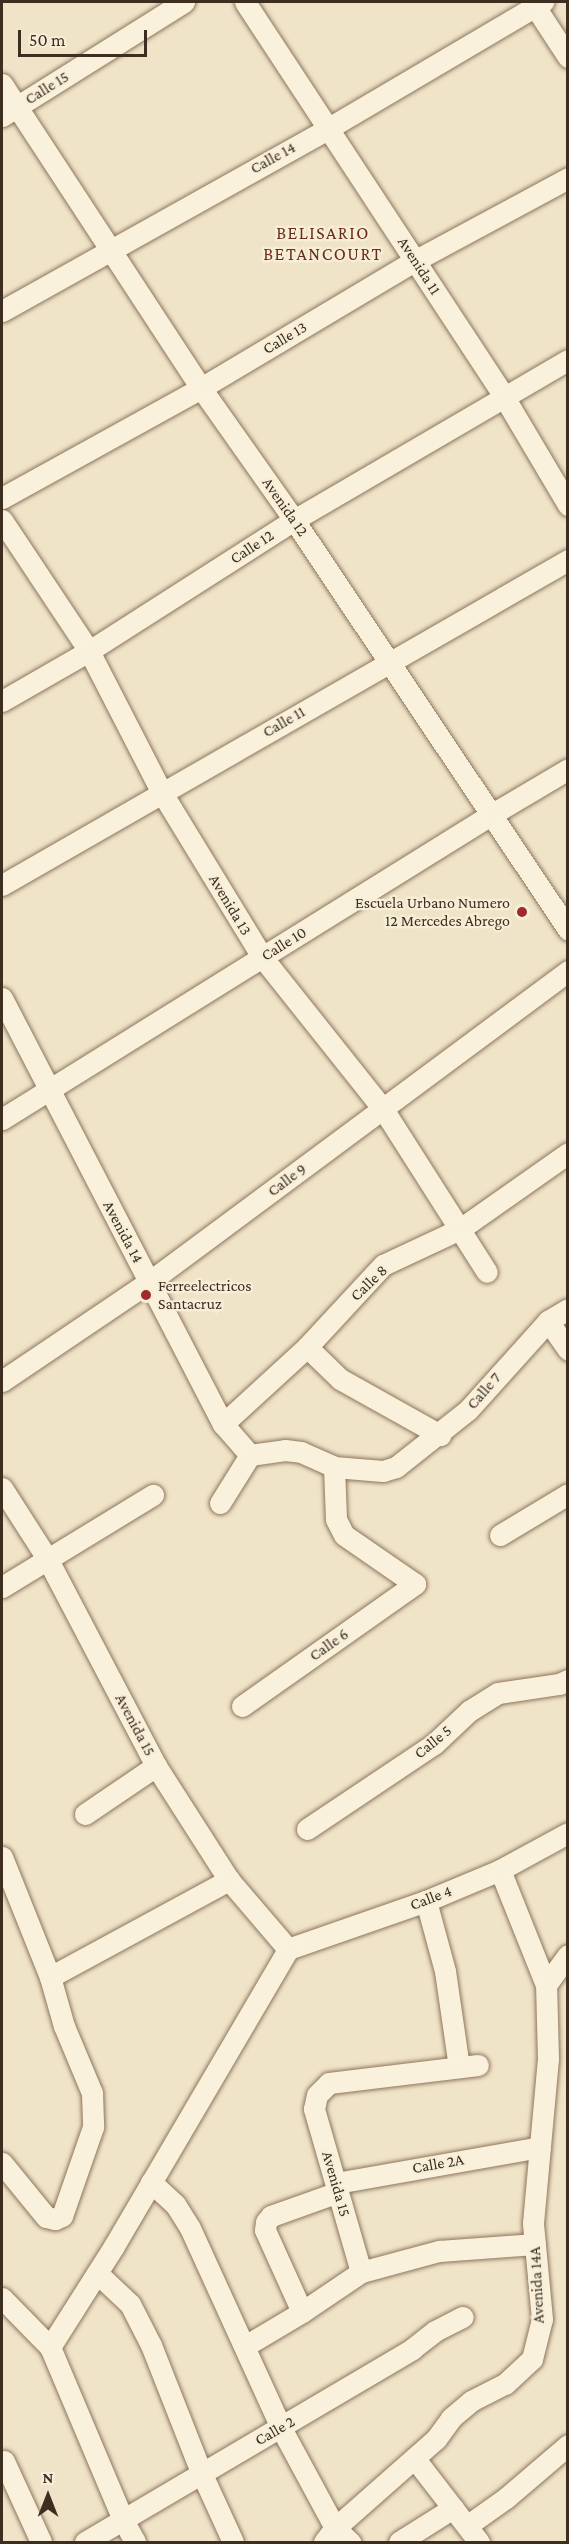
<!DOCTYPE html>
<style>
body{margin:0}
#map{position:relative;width:569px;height:2544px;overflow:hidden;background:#f0e4c8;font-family:"Crimson Pro",serif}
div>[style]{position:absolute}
.roads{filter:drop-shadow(0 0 2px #8d765c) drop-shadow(0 0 2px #8d765c)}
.minor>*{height:21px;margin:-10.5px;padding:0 10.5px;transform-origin:10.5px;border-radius:10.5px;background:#faf1dc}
.dots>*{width:16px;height:16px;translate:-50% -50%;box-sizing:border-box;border:3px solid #f7eed8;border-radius:50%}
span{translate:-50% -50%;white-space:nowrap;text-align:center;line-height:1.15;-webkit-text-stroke:4.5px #f7eed8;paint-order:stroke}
.street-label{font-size:16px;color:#3d2e20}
.poi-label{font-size:16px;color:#3d2e20}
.right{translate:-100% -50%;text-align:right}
.left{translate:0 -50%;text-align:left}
.neighbourhood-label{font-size:18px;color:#6b2e1e;letter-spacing:1.5px}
.frame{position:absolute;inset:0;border:3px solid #3d2e20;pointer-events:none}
.north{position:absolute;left:18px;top:2466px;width:60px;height:60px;-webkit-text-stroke:4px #f7eed8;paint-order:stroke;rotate:0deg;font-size:16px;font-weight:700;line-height:24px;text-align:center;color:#3d2e20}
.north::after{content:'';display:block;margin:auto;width:21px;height:27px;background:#3d2e20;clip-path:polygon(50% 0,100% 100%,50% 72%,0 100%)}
.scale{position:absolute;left:18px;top:30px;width:129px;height:27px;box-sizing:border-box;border:3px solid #3d2e20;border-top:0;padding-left:8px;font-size:18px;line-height:21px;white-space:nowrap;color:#3d2e20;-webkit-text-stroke:4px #f7eed8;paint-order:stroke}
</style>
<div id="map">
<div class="roads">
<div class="minor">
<i style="left:245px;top:2px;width:472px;rotate:56.7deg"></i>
<i style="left:504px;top:397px;width:126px;rotate:59.3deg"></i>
<i style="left:532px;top:2px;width:66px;rotate:56.8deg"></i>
<i style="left:2px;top:84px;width:363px;rotate:56.8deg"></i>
<i style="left:201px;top:388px;width:161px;rotate:54.8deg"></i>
<i style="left:294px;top:520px;width:493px;rotate:56.2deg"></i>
<i style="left:2px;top:116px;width:215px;rotate:-32.1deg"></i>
<i style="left:2px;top:311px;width:372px;rotate:-29.2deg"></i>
<i style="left:327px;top:129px;width:251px;rotate:-30.5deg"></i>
<i style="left:2px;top:498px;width:227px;rotate:-28.9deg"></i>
<i style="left:201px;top:388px;width:250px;rotate:-30.8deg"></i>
<i style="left:416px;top:260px;width:173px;rotate:-28.3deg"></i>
<i style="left:2px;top:520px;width:157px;rotate:56.4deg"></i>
<i style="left:89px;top:651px;width:160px;rotate:62.8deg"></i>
<i style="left:162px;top:793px;width:192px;rotate:58.6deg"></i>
<i style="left:262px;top:957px;width:194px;rotate:51.5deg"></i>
<i style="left:383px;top:1109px;width:193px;rotate:57.5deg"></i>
<i style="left:2px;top:701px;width:100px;rotate:-29.9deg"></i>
<i style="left:89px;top:651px;width:243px;rotate:-32.6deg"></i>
<i style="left:294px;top:520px;width:317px;rotate:-30.3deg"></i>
<i style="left:2px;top:885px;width:653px;rotate:-29.86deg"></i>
<i style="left:2px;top:998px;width:480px;rotate:62.6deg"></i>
<i style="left:223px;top:1424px;width:41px;rotate:48.9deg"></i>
<i style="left:2px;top:1119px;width:574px;rotate:-31.89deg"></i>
<i style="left:489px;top:816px;width:92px;rotate:-30.7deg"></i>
<i style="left:548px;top:1321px;width:35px;rotate:55deg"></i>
<i style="left:307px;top:1347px;width:46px;rotate:44.1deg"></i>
<i style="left:340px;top:1379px;width:115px;rotate:29.2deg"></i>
<i style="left:2px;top:1381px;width:177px;rotate:-34deg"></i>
<i style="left:149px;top:1282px;width:522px;rotate:-36.58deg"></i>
<i style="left:223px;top:1424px;width:114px;rotate:-42.5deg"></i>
<i style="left:307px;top:1347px;width:112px;rotate:-47.2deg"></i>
<i style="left:383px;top:1265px;width:85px;rotate:-25.1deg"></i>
<i style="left:460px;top:1229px;width:132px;rotate:-35.1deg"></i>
<i style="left:250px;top:1455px;width:35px;rotate:-8deg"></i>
<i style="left:285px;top:1450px;width:16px;rotate:7deg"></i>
<i style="left:301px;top:1452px;width:36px;rotate:24deg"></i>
<i style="left:334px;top:1467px;width:49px;rotate:4.7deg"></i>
<i style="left:383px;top:1471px;width:14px;rotate:-17deg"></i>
<i style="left:396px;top:1467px;width:92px;rotate:-38.4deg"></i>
<i style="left:468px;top:1410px;width:120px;rotate:-48deg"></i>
<i style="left:548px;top:1321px;width:23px;rotate:-31deg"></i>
<i style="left:2px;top:1488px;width:85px;rotate:57.4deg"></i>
<i style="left:48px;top:1560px;width:233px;rotate:62.3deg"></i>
<i style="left:156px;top:1766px;width:135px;rotate:57.4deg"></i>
<i style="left:229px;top:1880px;width:91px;rotate:49.5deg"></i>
<i style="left:220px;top:1503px;width:57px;rotate:-58deg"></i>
<i style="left:500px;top:1535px;width:79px;rotate:-31.1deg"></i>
<i style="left:2px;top:1587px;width:177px;rotate:-31.4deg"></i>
<i style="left:242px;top:1706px;width:212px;rotate:-35.2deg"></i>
<i style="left:415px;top:1584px;width:86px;rotate:-145.4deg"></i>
<i style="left:344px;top:1535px;width:18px;rotate:-117deg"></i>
<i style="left:336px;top:1519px;width:52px;rotate:-92.2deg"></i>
<i style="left:85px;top:1814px;width:86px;rotate:-34.1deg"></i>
<i style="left:307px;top:1829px;width:153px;rotate:-33.8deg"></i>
<i style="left:434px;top:1744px;width:48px;rotate:-43.3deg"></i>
<i style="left:469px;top:1711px;width:34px;rotate:-32deg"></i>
<i style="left:498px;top:1693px;width:62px;rotate:-8.4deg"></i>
<i style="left:559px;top:1684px;width:10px;rotate:-24deg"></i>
<i style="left:2px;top:1857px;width:129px;rotate:68.2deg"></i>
<i style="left:50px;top:1977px;width:51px;rotate:74.1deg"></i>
<i style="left:64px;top:2026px;width:73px;rotate:67.3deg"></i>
<i style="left:92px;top:2093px;width:34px;rotate:88deg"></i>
<i style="left:93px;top:2127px;width:94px;rotate:109.2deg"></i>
<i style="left:62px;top:2216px;width:8px;rotate:157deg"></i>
<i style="left:55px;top:2219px;width:9px;rotate:-167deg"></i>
<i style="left:46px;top:2217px;width:70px;rotate:-129.2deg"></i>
<i style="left:500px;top:1870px;width:124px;rotate:68.2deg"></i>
<i style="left:426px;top:1901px;width:73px;rotate:74.8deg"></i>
<i style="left:445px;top:1971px;width:97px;rotate:81.7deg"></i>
<i style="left:288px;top:1949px;width:146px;rotate:-19.2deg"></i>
<i style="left:426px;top:1901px;width:80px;rotate:-22.7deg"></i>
<i style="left:500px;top:1870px;width:77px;rotate:-28.6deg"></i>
<i style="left:50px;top:1977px;width:204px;rotate:-28.5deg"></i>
<i style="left:151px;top:2182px;width:33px;rotate:43deg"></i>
<i style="left:175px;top:2204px;width:28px;rotate:58deg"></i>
<i style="left:190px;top:2228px;width:220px;rotate:65.5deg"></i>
<i style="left:281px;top:2428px;width:114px;rotate:61.6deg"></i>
<i style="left:335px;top:2528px;width:21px;rotate:43deg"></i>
<i style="left:336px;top:2183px;width:207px;rotate:-10deg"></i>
<i style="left:361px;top:2272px;width:170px;rotate:-106.1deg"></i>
<i style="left:314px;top:2109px;width:14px;rotate:-78deg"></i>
<i style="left:317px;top:2095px;width:17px;rotate:-45deg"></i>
<i style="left:329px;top:2083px;width:150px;rotate:-6.9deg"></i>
<i style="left:97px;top:2273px;width:45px;rotate:43.2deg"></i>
<i style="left:130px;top:2304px;width:46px;rotate:62.9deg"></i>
<i style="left:151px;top:2345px;width:136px;rotate:68.5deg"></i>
<i style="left:201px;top:2472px;width:77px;rotate:65.4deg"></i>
<i style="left:2px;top:2298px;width:69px;rotate:45.6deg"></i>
<i style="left:50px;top:2347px;width:188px;rotate:67.1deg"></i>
<i style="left:123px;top:2520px;width:25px;rotate:61deg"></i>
<i style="left:302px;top:2312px;width:90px;rotate:-114.3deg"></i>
<i style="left:265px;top:2230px;width:8px;rotate:-83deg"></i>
<i style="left:266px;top:2222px;width:8px;rotate:-50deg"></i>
<i style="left:271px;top:2216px;width:71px;rotate:-19.7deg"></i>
<i style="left:245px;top:2346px;width:66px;rotate:-30.8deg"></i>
<i style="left:302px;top:2312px;width:71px;rotate:-34.1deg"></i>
<i style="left:361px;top:2272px;width:81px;rotate:-15.1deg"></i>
<i style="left:439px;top:2251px;width:96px;rotate:-4.2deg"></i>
<i style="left:50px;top:2347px;width:120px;rotate:-57.6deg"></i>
<i style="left:114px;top:2246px;width:344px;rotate:-59.6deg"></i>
<i style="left:415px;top:2459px;width:105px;rotate:52.4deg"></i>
<i style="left:4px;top:2461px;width:89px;rotate:65.4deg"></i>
<i style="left:468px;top:2525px;width:47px;rotate:-35.4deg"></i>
<i style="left:506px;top:2498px;width:82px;rotate:-40.5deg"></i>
<i style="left:85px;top:2542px;width:380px;rotate:-30.5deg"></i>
<i style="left:412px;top:2349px;width:29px;rotate:-38deg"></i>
<i style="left:435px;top:2331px;width:31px;rotate:-27deg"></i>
<i style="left:324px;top:2542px;width:18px;rotate:-52deg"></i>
<i style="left:335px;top:2528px;width:135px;rotate:-41.4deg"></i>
<i style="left:436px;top:2439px;width:26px;rotate:-54deg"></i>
<i style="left:451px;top:2418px;width:26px;rotate:-40deg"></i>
<i style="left:471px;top:2401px;width:38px;rotate:-27deg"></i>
<i style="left:505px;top:2384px;width:37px;rotate:-43deg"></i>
<i style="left:532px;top:2359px;width:41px;rotate:-76deg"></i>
<i style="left:542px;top:2319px;width:96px;rotate:-95.4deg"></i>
<i style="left:533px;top:2223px;width:165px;rotate:-84.8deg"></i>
<i style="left:548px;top:2059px;width:74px;rotate:-91.5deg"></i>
<i style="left:546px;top:1985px;width:37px;rotate:-54deg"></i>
<i style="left:399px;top:2542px;width:64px;rotate:-32.2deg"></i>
</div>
</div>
<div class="dots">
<i style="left:522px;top:912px;background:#9e2a2b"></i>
<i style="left:146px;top:1295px;background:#9e2a2b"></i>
</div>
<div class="street-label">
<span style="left:47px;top:88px;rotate:-32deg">Calle 15</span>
<span style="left:273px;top:158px;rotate:-29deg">Calle 14</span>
<span style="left:419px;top:266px;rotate:57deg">Avenida 11</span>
<span style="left:285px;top:338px;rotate:-31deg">Calle 13</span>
<span style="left:285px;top:507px;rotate:55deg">Avenida 12</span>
<span style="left:252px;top:547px;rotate:-33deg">Calle 12</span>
<span style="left:284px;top:722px;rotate:-30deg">Calle 11</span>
<span style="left:230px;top:905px;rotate:59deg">Avenida 13</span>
<span style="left:284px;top:944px;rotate:-32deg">Calle 10</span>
<span style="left:287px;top:1180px;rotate:-37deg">Calle 9</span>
<span style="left:123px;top:1232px;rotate:62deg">Avenida 14</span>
<span style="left:369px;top:1283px;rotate:-44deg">Calle 8</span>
<span style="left:484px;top:1391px;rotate:-49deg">Calle 7</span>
<span style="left:329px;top:1645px;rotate:-35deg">Calle 6</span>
<span style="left:135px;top:1725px;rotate:62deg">Avenida 15</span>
<span style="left:433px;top:1742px;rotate:-39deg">Calle 5</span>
<span style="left:431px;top:1898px;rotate:-21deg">Calle 4</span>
<span style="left:438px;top:2164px;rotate:-10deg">Calle 2A</span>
<span style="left:336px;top:2184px;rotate:74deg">Avenida 15</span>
<span style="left:537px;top:2285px;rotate:-93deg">Avenida 14A</span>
<span style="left:275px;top:2431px;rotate:-30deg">Calle 2</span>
</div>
<div class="poi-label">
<span class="right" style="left:510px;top:912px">Escuela Urbano Numero<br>12 Mercedes Abrego</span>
<span class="left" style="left:158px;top:1295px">Ferreelectricos<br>Santacruz</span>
</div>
<div class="neighbourhood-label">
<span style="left:323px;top:244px">BELISARIO<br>BETANCOURT</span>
</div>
<div class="frame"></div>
<div class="north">N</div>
<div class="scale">50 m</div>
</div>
